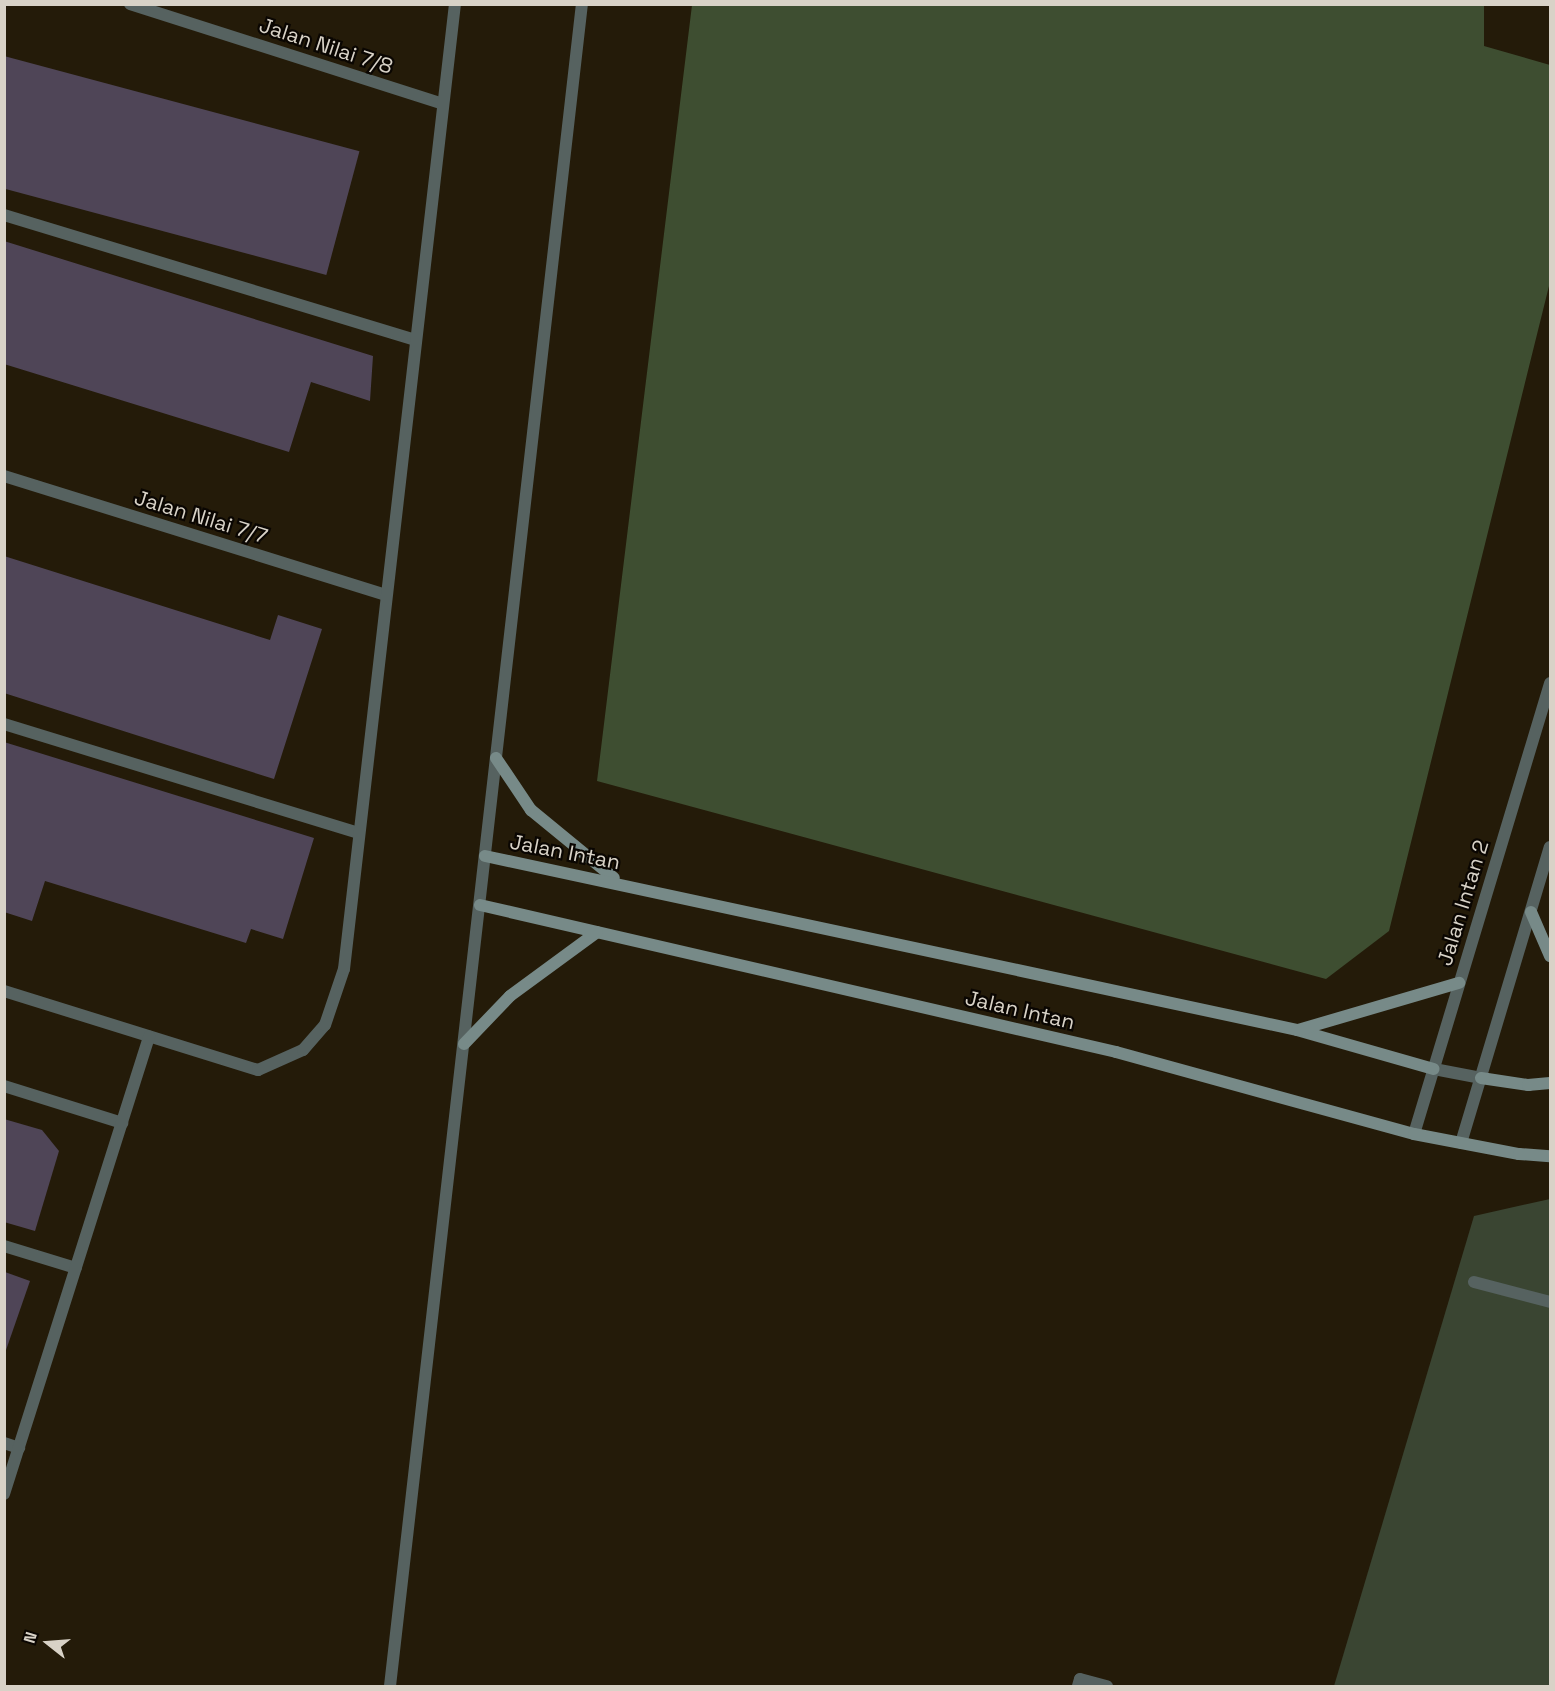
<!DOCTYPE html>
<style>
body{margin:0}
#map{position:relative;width:1555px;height:1691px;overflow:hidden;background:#241b09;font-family:"Space Grotesk",sans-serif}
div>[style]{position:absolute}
.green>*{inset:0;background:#3a4532}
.forest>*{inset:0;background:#3e4e31}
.building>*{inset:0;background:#4f4557;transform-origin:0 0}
.lane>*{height:12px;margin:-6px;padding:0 6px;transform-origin:6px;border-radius:6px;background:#566260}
.street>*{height:12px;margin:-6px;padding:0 6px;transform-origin:6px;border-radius:6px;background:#566260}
.secondary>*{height:12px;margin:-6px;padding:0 6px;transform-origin:6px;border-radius:6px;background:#778a88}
span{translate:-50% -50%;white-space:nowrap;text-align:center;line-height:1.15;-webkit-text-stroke:4.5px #0a0602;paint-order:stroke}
.street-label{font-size:21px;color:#d8d2c7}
.frame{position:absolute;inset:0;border:6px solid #d8d2c7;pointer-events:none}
.north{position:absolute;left:18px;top:1613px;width:60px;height:60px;-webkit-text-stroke:4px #0a0602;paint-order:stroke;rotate:287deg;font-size:16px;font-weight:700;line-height:24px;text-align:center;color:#d8d2c7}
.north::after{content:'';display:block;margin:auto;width:21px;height:27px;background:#d8d2c7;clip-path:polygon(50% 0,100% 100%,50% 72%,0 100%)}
</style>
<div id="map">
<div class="green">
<i style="clip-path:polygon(1550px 1199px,1550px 1686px,1334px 1686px,1474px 1216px)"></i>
</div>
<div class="forest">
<i style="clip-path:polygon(692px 5px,1484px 5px,1484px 46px,1550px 65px,1550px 282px,1389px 931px,1326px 979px,597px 781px)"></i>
</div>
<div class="building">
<i style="left:4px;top:56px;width:368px;height:128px;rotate:15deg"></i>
<i style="clip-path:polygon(4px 241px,373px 356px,370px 401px,311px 382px,289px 452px,4px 364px)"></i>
<i style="clip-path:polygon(4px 556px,270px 640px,278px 615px,322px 629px,274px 779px,4px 693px)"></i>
<i style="clip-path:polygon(4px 742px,314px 838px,283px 939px,251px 929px,246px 943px,45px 881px,32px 921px,4px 912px)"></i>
<i style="clip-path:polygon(4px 1119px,42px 1130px,59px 1151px,35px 1231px,4px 1222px)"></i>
<i style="clip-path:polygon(5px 1272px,30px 1281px,5px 1353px)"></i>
</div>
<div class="lane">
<i style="left:4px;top:215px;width:430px;rotate:16.9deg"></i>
<i style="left:4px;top:724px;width:371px;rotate:17.1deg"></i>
<i style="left:4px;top:1246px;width:75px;rotate:17deg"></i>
<i style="left:1474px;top:1282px;width:79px;rotate:14.7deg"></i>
<i style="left:1078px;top:1686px;width:7px;rotate:-74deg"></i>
<i style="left:1080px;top:1679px;width:28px;rotate:15deg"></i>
</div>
<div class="street">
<i style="left:130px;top:4px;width:326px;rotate:17.7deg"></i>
<i style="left:4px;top:476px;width:400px;rotate:17.3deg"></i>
<i style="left:4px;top:991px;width:266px;rotate:17.3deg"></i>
<i style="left:258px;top:1070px;width:49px;rotate:-24deg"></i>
<i style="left:303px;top:1050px;width:33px;rotate:-49deg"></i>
<i style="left:325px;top:1025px;width:59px;rotate:-71.3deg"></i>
<i style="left:344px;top:969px;width:971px;rotate:-83.44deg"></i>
<i style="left:1434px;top:1069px;width:48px;rotate:10.8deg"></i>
<i style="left:4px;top:1086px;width:124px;rotate:17.4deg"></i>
<i style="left:1414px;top:1134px;width:471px;rotate:-73.2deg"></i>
<i style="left:1461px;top:1143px;width:309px;rotate:-73.3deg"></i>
<i style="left:4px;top:1443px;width:16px;rotate:18deg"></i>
<i style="left:4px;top:1494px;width:480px;rotate:-72.4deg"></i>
<i style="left:390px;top:1686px;width:1693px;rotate:-83.49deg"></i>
</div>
<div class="secondary">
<i style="left:496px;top:758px;width:63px;rotate:56.1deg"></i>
<i style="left:531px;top:810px;width:107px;rotate:39.3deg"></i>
<i style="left:485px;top:856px;width:830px;rotate:12.09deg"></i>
<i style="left:1297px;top:1030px;width:142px;rotate:15.9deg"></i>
<i style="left:480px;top:905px;width:653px;rotate:13.01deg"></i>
<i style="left:1116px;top:1052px;width:309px;rotate:15.4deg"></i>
<i style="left:1414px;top:1134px;width:107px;rotate:10.8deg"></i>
<i style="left:1519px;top:1154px;width:31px;rotate:4deg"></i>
<i style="left:1531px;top:912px;width:48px;rotate:66.6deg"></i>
<i style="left:1298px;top:1030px;width:168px;rotate:-16.3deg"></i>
<i style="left:464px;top:1044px;width:66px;rotate:-46.2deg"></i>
<i style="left:510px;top:996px;width:108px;rotate:-36.3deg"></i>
<i style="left:1481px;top:1078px;width:48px;rotate:8.5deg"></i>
<i style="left:1528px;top:1085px;width:22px;rotate:-5deg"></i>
</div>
<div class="street-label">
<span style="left:326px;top:46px;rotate:18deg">Jalan Nilai 7/8</span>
<span style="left:201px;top:517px;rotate:17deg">Jalan Nilai 7/7</span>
<span style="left:565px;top:852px;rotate:11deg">Jalan Intan</span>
<span style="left:1463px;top:903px;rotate:-73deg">Jalan Intan 2</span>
<span style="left:1020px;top:1010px;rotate:13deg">Jalan Intan</span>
</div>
<div class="frame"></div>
<div class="north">N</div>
</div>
